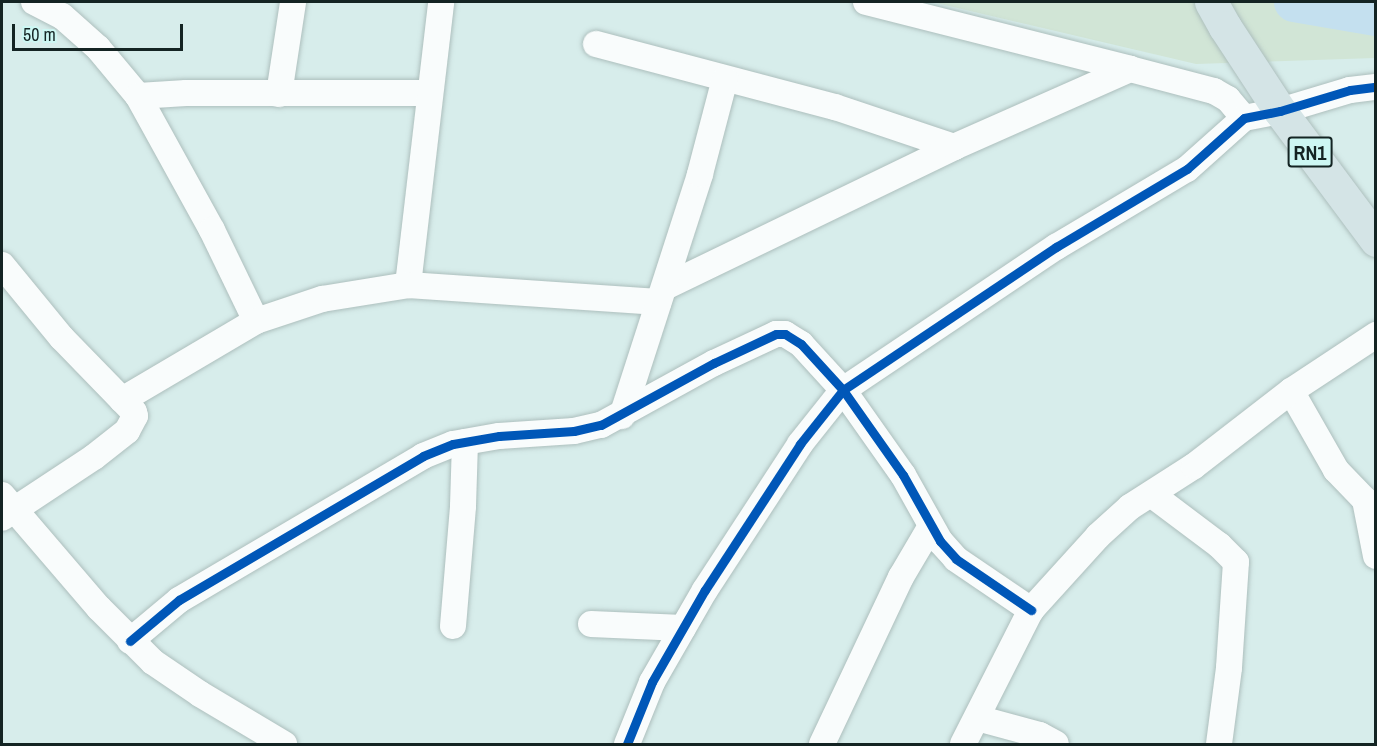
<!DOCTYPE html>
<style>
body{margin:0}
#map{position:relative;width:1377px;height:746px;overflow:hidden;background:#d7edeb;font-family:"Archivo Narrow",sans-serif}
div>[style]{position:absolute}
.green>*{inset:0;background:#d1e5d6}
.river>*{height:40px;margin:-20px;padding:0 20px;transform-origin:20px;border-radius:20px;background:#c4e0ef}
.roads{filter:drop-shadow(0 0 2px #adbfbd) drop-shadow(0 0 2px #adbfbd)}
.minor>*{height:26px;margin:-13px;padding:0 13px;transform-origin:13px;border-radius:13px;background:#f9fcfc}
.primary>*{height:33px;margin:-16.5px;padding:0 16.5px;transform-origin:16.5px;border-radius:16.5px;background:#d4e4e6}
.cycleway>*{height:9px;margin:-4.5px;padding:0 4.5px;transform-origin:4.5px;border-radius:4.5px;background:#0057b8}
span{translate:-50% -50%;white-space:nowrap;text-align:center;line-height:1.15;-webkit-text-stroke:6px #cdf7f3;paint-order:stroke}
.shield-label span{padding:2px 4px;background:#cdf7f3;border:2px solid;border-radius:4px;-webkit-text-stroke-width:0}
.shield-label{font-size:20px;color:#142423;font-weight:700}
.frame{position:absolute;inset:0;border:3px solid #142423;pointer-events:none}
.scale{position:absolute;left:12px;top:24px;width:171px;height:27px;box-sizing:border-box;border:3px solid #142423;border-top:0;padding-left:8px;font-size:18px;line-height:21px;white-space:nowrap;color:#142423;-webkit-text-stroke:4px #cdf7f3;paint-order:stroke}
</style>
<div id="map">
<div class="green">
<i style="clip-path:polygon(932px 2px,1375px 2px,1375px 58px,1196px 64px)"></i>
</div>
<div class="river">
<i style="left:1294px;top:2px;width:83px;rotate:9.7deg"></i>
</div>
<div class="roads">
<div class="minor">
<i style="left:34px;top:2px;width:31px;rotate:27deg"></i>
<i style="left:62px;top:16px;width:48px;rotate:41.6deg"></i>
<i style="left:98px;top:48px;width:62px;rotate:50.2deg"></i>
<i style="left:138px;top:96px;width:153px;rotate:61.1deg"></i>
<i style="left:212px;top:230px;width:101px;rotate:64.2deg"></i>
<i style="left:866px;top:2px;width:272px;rotate:14.2deg"></i>
<i style="left:596px;top:44px;width:247px;rotate:14.8deg"></i>
<i style="left:835px;top:107px;width:126px;rotate:18.6deg"></i>
<i style="left:279px;top:94px;width:93px;rotate:-81.3deg"></i>
<i style="left:138px;top:96px;width:48px;rotate:-3.6deg"></i>
<i style="left:186px;top:93px;width:244px"></i>
<i style="left:2px;top:265px;width:94px;rotate:50.6deg"></i>
<i style="left:62px;top:338px;width:103px;rotate:45.8deg"></i>
<i style="left:134px;top:412px;width:4px;rotate:76deg"></i>
<i style="left:135px;top:416px;width:17px;rotate:118deg"></i>
<i style="left:127px;top:431px;width:42px;rotate:141.8deg"></i>
<i style="left:94px;top:457px;width:110px;rotate:146.5deg"></i>
<i style="left:408px;top:285px;width:285px;rotate:-83.3deg"></i>
<i style="left:665px;top:287px;width:321px;rotate:-25.8deg"></i>
<i style="left:954px;top:147px;width:193px;rotate:-23.9deg"></i>
<i style="left:1130px;top:69px;width:87px;rotate:14.7deg"></i>
<i style="left:1214px;top:91px;width:16px;rotate:30deg"></i>
<i style="left:1228px;top:99px;width:25px;rotate:50deg"></i>
<i style="left:1291px;top:391px;width:91px;rotate:60.3deg"></i>
<i style="left:1336px;top:470px;width:42px;rotate:46deg"></i>
<i style="left:1365px;top:500px;width:57px;rotate:78.9deg"></i>
<i style="left:122px;top:400px;width:156px;rotate:-30.5deg"></i>
<i style="left:256px;top:321px;width:70px;rotate:-18.4deg"></i>
<i style="left:322px;top:299px;width:87px;rotate:-9.2deg"></i>
<i style="left:408px;top:285px;width:251px;rotate:3.9deg"></i>
<i style="left:622px;top:416px;width:254px;rotate:-72.1deg"></i>
<i style="left:700px;top:174px;width:98px;rotate:-75.3deg"></i>
<i style="left:1151px;top:494px;width:85px;rotate:36.9deg"></i>
<i style="left:1219px;top:545px;width:24px;rotate:45deg"></i>
<i style="left:1236px;top:562px;width:106px;rotate:93.8deg"></i>
<i style="left:1229px;top:668px;width:77px;rotate:97.5deg"></i>
<i style="left:2px;top:495px;width:149px;rotate:49.4deg"></i>
<i style="left:99px;top:608px;width:76px;rotate:45deg"></i>
<i style="left:153px;top:662px;width:57px;rotate:34.2deg"></i>
<i style="left:200px;top:694px;width:98px;rotate:30.8deg"></i>
<i style="left:591px;top:624px;width:92px;rotate:2.5deg"></i>
<i style="left:453px;top:626px;width:120px;rotate:-85.2deg"></i>
<i style="left:463px;top:506px;width:64px;rotate:-88.2deg"></i>
<i style="left:130px;top:641px;width:64px;rotate:-39.9deg"></i>
<i style="left:179px;top:600px;width:283px;rotate:-30.5deg"></i>
<i style="left:423px;top:456px;width:32px;rotate:-22deg"></i>
<i style="left:453px;top:444px;width:47px;rotate:-9.9deg"></i>
<i style="left:499px;top:436px;width:75px;rotate:-3.8deg"></i>
<i style="left:574px;top:431px;width:28px;rotate:-13deg"></i>
<i style="left:601px;top:425px;width:129px;rotate:-28.8deg"></i>
<i style="left:714px;top:363px;width:68px;rotate:-25.1deg"></i>
<i style="left:776px;top:334px;width:9px"></i>
<i style="left:785px;top:334px;width:19px;rotate:32deg"></i>
<i style="left:801px;top:344px;width:62px;rotate:47.6deg"></i>
<i style="left:843px;top:390px;width:104px;rotate:54.8deg"></i>
<i style="left:903px;top:475px;width:76px;rotate:60.7deg"></i>
<i style="left:940px;top:541px;width:24px;rotate:48deg"></i>
<i style="left:956px;top:559px;width:91px;rotate:34.2deg"></i>
<i style="left:977px;top:718px;width:65px;rotate:15.1deg"></i>
<i style="left:1040px;top:735px;width:18px;rotate:29deg"></i>
<i style="left:627px;top:744px;width:67px;rotate:-68deg"></i>
<i style="left:652px;top:682px;width:106px;rotate:-60.1deg"></i>
<i style="left:705px;top:590px;width:174px;rotate:-56.9deg"></i>
<i style="left:800px;top:444px;width:69px;rotate:-51.5deg"></i>
<i style="left:843px;top:390px;width:257px;rotate:-33.9deg"></i>
<i style="left:1056px;top:247px;width:152px;rotate:-30.8deg"></i>
<i style="left:1187px;top:169px;width:76px;rotate:-41.8deg"></i>
<i style="left:1244px;top:118px;width:37px;rotate:-11deg"></i>
<i style="left:1280px;top:111px;width:73px;rotate:-16.7deg"></i>
<i style="left:1350px;top:90px;width:26px;rotate:-7deg"></i>
<i style="left:822px;top:744px;width:185px;rotate:-64.7deg"></i>
<i style="left:901px;top:577px;width:59px;rotate:-59.5deg"></i>
<i style="left:963px;top:744px;width:150px;rotate:-63.1deg"></i>
<i style="left:1031px;top:610px;width:100px;rotate:-47.8deg"></i>
<i style="left:1098px;top:536px;width:43px;rotate:-42.2deg"></i>
<i style="left:1130px;top:507px;width:76px;rotate:-32.6deg"></i>
<i style="left:1194px;top:466px;width:123px;rotate:-37.7deg"></i>
<i style="left:1291px;top:391px;width:102px;rotate:-33.4deg"></i>
</div>
<div class="primary">
<i style="left:1211px;top:2px;width:29px;rotate:61deg"></i>
<i style="left:1225px;top:27px;width:100px;rotate:56.8deg"></i>
<i style="left:1280px;top:111px;width:161px;rotate:53.3deg"></i>
</div>
</div>
<div class="cycleway">
<i style="left:130px;top:641px;width:64px;rotate:-39.9deg"></i>
<i style="left:179px;top:600px;width:283px;rotate:-30.5deg"></i>
<i style="left:423px;top:456px;width:32px;rotate:-22deg"></i>
<i style="left:453px;top:444px;width:47px;rotate:-9.9deg"></i>
<i style="left:499px;top:436px;width:75px;rotate:-3.8deg"></i>
<i style="left:574px;top:431px;width:28px;rotate:-13deg"></i>
<i style="left:601px;top:425px;width:129px;rotate:-28.8deg"></i>
<i style="left:714px;top:363px;width:68px;rotate:-25.1deg"></i>
<i style="left:776px;top:334px;width:9px"></i>
<i style="left:785px;top:334px;width:19px;rotate:32deg"></i>
<i style="left:801px;top:344px;width:62px;rotate:47.6deg"></i>
<i style="left:843px;top:390px;width:104px;rotate:54.8deg"></i>
<i style="left:903px;top:475px;width:76px;rotate:60.7deg"></i>
<i style="left:940px;top:541px;width:24px;rotate:48deg"></i>
<i style="left:956px;top:559px;width:91px;rotate:34.2deg"></i>
<i style="left:627px;top:744px;width:67px;rotate:-68deg"></i>
<i style="left:652px;top:682px;width:106px;rotate:-60.1deg"></i>
<i style="left:705px;top:590px;width:174px;rotate:-56.9deg"></i>
<i style="left:800px;top:444px;width:69px;rotate:-51.5deg"></i>
<i style="left:843px;top:390px;width:257px;rotate:-33.9deg"></i>
<i style="left:1056px;top:247px;width:152px;rotate:-30.8deg"></i>
<i style="left:1187px;top:169px;width:76px;rotate:-41.8deg"></i>
<i style="left:1244px;top:118px;width:37px;rotate:-11deg"></i>
<i style="left:1280px;top:111px;width:73px;rotate:-16.7deg"></i>
<i style="left:1350px;top:90px;width:26px;rotate:-7deg"></i>
</div>
<div class="shield-label">
<span style="left:1310px;top:152px">RN1</span>
</div>
<div class="frame"></div>
<div class="scale">50 m</div>
</div>
